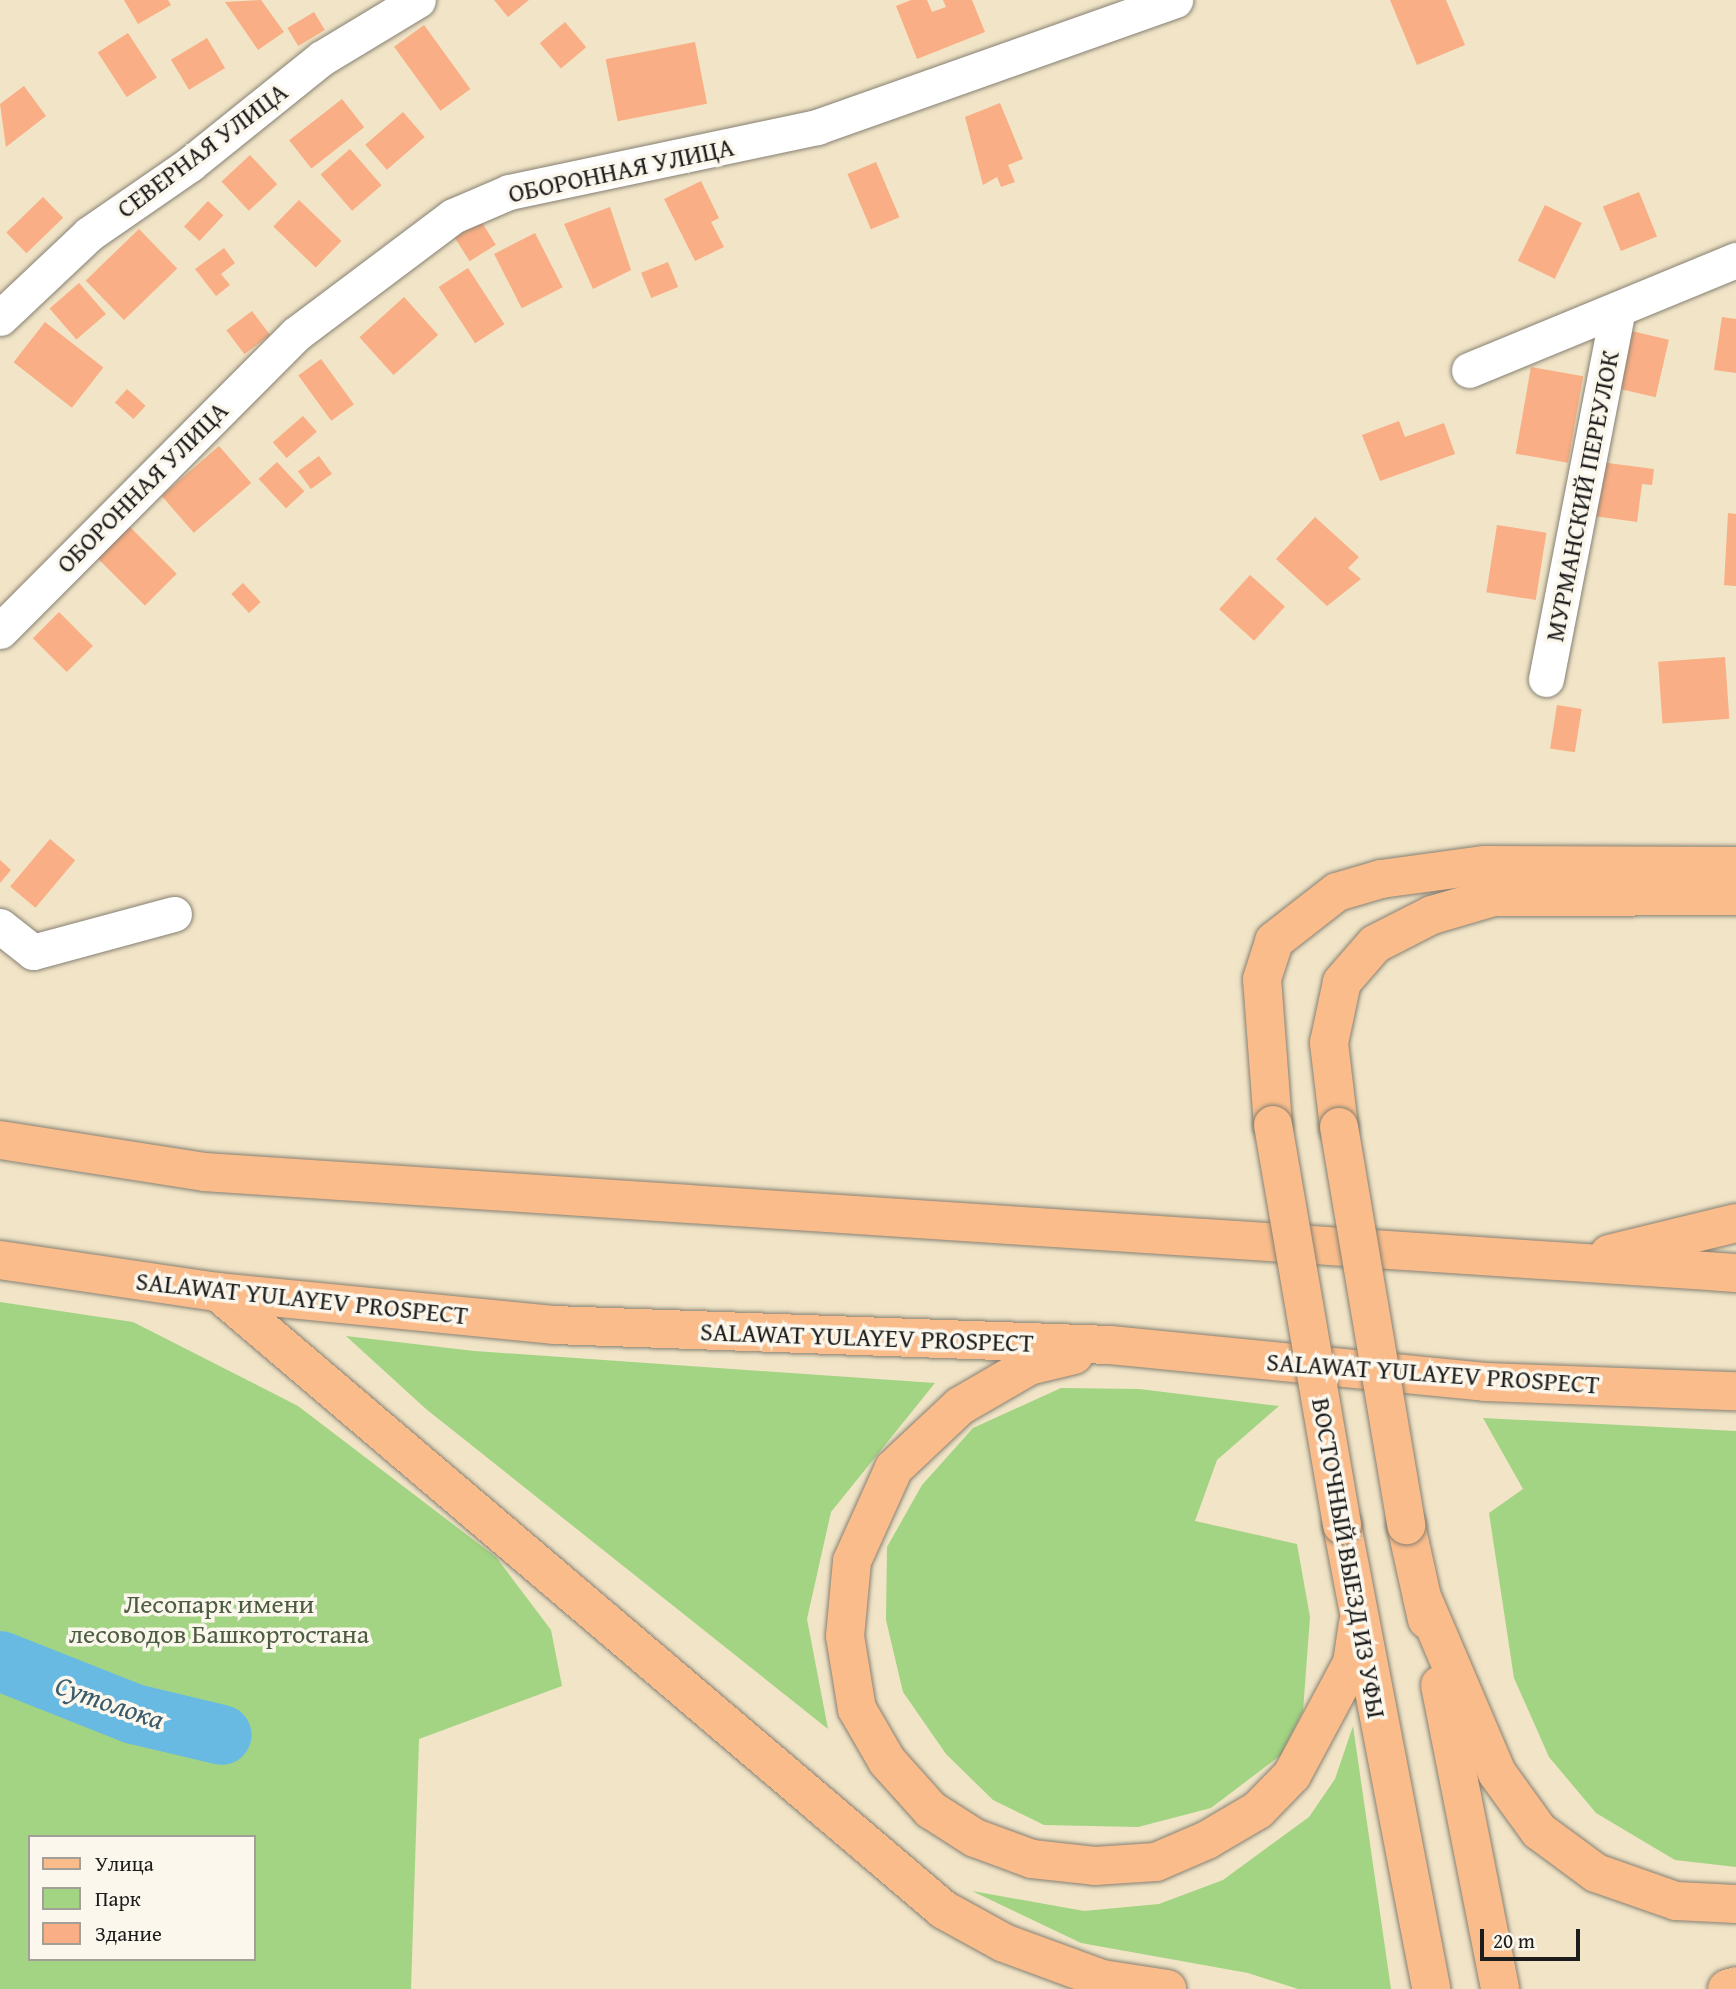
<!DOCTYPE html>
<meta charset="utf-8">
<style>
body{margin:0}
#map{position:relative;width:1736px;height:1989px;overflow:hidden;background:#f1e4c7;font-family:"Gentium Book Plus",serif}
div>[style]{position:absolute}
.green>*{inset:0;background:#a2d483}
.river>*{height:60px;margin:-30px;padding:0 30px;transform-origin:30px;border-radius:30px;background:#68bae3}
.building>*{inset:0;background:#f9ae85;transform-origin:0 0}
.roads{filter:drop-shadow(0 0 2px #868072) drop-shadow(0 0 2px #868072)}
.minor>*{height:35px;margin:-17.5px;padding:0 17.5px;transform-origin:17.5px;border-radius:17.5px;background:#fff}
.major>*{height:38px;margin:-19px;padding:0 19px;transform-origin:19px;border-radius:19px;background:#fabc8b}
.bridges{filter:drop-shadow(0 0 2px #868072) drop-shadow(0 0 2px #868072)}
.major-bridge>*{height:38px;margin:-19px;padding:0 19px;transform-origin:19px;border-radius:19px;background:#fabc8b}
span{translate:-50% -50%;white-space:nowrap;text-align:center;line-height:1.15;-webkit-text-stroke:7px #fbf7ec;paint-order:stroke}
.street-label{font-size:26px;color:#1c1c1c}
.park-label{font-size:26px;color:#4b5c40}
.water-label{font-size:28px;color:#3a5b6c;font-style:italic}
.legend{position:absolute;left:28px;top:1835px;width:228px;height:126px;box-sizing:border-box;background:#fbf7ec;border:2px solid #a29f99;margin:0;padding:9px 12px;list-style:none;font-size:21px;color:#1c1c1c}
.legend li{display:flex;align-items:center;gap:14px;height:35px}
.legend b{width:35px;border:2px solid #a29f99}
.scale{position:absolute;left:1480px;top:1929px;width:100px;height:32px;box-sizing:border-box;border:4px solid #1c1c1c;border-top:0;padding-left:9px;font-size:21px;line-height:24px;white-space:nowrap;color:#1c1c1c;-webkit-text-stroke:5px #fbf7ec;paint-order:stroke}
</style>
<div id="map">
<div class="green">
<i style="clip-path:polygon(evenodd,0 1302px,133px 1322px,298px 1406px,496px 1557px,551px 1630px,562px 1686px,419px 1739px,411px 1989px,0 1989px,0 1302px,30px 1837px,254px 1837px,254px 1959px,30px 1959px,30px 1837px)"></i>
<i style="clip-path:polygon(346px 1336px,474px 1351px,935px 1383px,831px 1512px,807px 1619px,828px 1729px,426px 1409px)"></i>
<i style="clip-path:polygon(1061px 1388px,1139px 1389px,1279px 1406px,1217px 1460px,1195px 1521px,1297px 1544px,1310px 1617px,1303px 1711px,1281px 1755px,1211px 1808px,1138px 1827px,1044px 1825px,993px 1800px,946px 1754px,903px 1692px,886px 1620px,887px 1547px,922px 1485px,973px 1428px)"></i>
<i style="clip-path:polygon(1483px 1418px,1736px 1431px,1736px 1867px,1675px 1860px,1596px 1813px,1549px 1757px,1514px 1678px,1489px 1513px,1523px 1489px)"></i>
<i style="clip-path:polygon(1353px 1726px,1391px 1989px,1298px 1989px,1248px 1973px,1081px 1943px,972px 1891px,1084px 1911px,1159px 1904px,1223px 1880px,1309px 1817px,1335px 1779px)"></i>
</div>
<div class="river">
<i style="left:0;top:1661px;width:144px;rotate:21.6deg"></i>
<i style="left:134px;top:1714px;width:90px;rotate:13.4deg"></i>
</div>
<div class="building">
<i style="clip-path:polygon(124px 0,168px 0,171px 5px,138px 24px)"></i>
<i style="clip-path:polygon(261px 0,284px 32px,258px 50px,225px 2px)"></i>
<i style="clip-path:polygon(494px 0,529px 0,508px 17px)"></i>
<i style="clip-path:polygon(911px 0,927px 0,932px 12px,946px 7px,943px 0,972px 0,985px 32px,917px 59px,896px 6px)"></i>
<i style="clip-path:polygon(1390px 0,1446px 0,1465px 45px,1417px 65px)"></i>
<i style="left:314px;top:12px;width:21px;height:31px;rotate:59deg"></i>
<i style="left:565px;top:22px;width:33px;height:33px;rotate:50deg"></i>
<i style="left:424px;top:25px;width:79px;height:37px;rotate:54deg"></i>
<i style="left:128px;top:33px;width:53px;height:36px;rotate:57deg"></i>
<i style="left:207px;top:38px;width:35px;height:42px;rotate:59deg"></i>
<i style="left:695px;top:42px;width:63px;height:91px;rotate:79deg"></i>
<i style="clip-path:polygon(24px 86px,46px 116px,6px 147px,0 104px)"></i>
<i style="left:342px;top:99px;width:36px;height:67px;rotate:52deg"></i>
<i style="clip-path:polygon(1000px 103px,1023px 159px,1008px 165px,1015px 182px,1001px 187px,997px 177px,983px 185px,965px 117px)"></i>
<i style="left:403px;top:112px;width:33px;height:50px;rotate:49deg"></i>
<i style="left:350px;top:149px;width:48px;height:39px;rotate:49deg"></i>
<i style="left:250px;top:155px;width:40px;height:39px;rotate:47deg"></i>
<i style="left:876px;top:162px;width:60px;height:31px;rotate:67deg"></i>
<i style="clip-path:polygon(701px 181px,719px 218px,711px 222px,724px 247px,695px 261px,664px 199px)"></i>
<i style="left:1639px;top:192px;width:48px;height:39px;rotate:68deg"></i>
<i style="left:43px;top:197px;width:29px;height:51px;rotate:46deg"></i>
<i style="left:299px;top:200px;width:59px;height:37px;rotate:44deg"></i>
<i style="left:208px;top:201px;width:21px;height:35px;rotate:43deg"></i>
<i style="left:1545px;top:205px;width:41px;height:62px;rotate:26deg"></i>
<i style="clip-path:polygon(610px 207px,631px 270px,593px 289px,564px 224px)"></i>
<i style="left:481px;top:221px;width:28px;height:31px;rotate:58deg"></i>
<i style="left:139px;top:229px;width:55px;height:74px;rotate:46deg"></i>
<i style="left:535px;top:233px;width:61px;height:46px;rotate:63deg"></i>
<i style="clip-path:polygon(224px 248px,235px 263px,221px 274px,230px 285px,216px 296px,195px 269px)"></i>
<i style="left:668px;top:262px;width:27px;height:29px;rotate:68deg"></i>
<i style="left:468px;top:268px;width:67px;height:35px;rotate:57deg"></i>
<i style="left:79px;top:283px;width:41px;height:39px;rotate:49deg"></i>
<i style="left:404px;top:297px;width:51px;height:60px;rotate:48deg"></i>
<i style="left:252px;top:311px;width:30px;height:32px;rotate:53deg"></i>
<i style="clip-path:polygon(1722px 317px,1736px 319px,1736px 373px,1714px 370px)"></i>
<i style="left:45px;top:322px;width:74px;height:51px;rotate:38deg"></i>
<i style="left:1627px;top:330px;width:43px;height:59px;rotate:13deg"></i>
<i style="left:321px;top:359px;width:56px;height:28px;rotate:54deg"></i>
<i style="left:1531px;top:367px;width:53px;height:88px;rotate:10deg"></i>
<i style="left:127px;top:389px;width:25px;height:18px;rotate:42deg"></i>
<i style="left:303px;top:416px;width:21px;height:40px;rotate:49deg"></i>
<i style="clip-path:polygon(1399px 421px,1405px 437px,1444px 423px,1455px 454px,1380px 481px,1362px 435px)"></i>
<i style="left:219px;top:446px;width:49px;height:76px;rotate:49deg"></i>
<i style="left:319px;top:456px;width:22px;height:26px;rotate:54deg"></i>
<i style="left:277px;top:462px;width:40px;height:25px;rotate:47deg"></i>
<i style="clip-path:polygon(1600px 462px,1654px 469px,1652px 485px,1642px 484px,1637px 522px,1594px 516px)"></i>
<i style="clip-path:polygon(1728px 513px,1736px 514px,1736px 586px,1724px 585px)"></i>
<i style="clip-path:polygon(1315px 517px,1359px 557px,1348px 568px,1361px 579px,1327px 606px,1276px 559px)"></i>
<i style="left:128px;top:525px;width:69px;height:45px;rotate:45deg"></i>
<i style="left:1497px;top:525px;width:50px;height:68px;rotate:9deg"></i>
<i style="left:1250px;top:575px;width:47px;height:46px;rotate:42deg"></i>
<i style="left:243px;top:583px;width:26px;height:16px;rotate:47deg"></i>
<i style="left:59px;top:612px;width:48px;height:37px;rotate:45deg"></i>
<i style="left:1725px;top:657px;width:62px;height:67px;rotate:86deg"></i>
<i style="left:1557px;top:705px;width:25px;height:44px;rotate:9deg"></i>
<i style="left:50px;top:839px;width:33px;height:62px;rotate:40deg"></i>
<i style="clip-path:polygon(0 860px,11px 870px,0 883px)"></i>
</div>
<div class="roads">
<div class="minor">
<i style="left:0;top:318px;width:122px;rotate:-43.3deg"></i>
<i style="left:89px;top:234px;width:123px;rotate:-34.7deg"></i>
<i style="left:190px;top:164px;width:169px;rotate:-38.8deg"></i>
<i style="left:322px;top:58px;width:112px;rotate:-31.1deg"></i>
<i style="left:1469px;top:370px;width:289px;rotate:-22.4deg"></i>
<i style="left:0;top:631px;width:419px;rotate:-45.1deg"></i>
<i style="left:296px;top:334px;width:196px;rotate:-36.9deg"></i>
<i style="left:453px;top:216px;width:61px;rotate:-23.2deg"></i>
<i style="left:509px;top:192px;width:315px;rotate:-11.9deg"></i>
<i style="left:817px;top:127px;width:380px;rotate:-19.5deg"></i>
<i style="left:1546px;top:679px;width:373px;rotate:-79deg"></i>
<i style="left:0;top:926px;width:42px;rotate:38.2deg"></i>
<i style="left:33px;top:952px;width:146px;rotate:-15.1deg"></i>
</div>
<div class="major">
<i style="left:1273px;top:1125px;width:146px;rotate:-94.3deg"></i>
<i style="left:1262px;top:979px;width:40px;rotate:-72deg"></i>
<i style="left:1274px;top:941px;width:80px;rotate:-37.9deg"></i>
<i style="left:1337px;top:892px;width:46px;rotate:-16.5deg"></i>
<i style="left:1381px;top:879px;width:105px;rotate:-7.7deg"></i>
<i style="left:1485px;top:865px;width:251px;rotate:0.2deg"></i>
<i style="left:1339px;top:1127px;width:85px;rotate:-96.8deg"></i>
<i style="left:1329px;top:1043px;width:62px;rotate:-78deg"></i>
<i style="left:1342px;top:982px;width:50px;rotate:-49deg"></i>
<i style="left:1375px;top:944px;width:64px;rotate:-27deg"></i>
<i style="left:1432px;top:915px;width:64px;rotate:-16.4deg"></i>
<i style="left:1493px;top:897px;width:243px;rotate:-0.2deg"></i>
<i style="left:0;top:1140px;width:206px;rotate:8.9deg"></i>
<i style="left:204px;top:1172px;width:1535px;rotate:3.77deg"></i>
<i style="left:1609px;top:1254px;width:131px;rotate:-13.7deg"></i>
<i style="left:0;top:1260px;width:220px;rotate:8.4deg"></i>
<i style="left:218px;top:1292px;width:338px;rotate:5.6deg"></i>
<i style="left:554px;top:1325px;width:556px;rotate:2.06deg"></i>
<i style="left:1110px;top:1345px;width:377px;rotate:5.6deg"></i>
<i style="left:1485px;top:1382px;width:251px;rotate:2.1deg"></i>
<i style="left:218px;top:1292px;width:953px;rotate:40.41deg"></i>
<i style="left:944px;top:1910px;width:68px;rotate:28.8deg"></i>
<i style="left:1004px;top:1943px;width:104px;rotate:20.2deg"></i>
<i style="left:1102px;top:1979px;width:66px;rotate:8.7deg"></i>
<i style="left:1074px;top:1355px;width:46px;rotate:166.3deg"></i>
<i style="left:1029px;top:1366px;width:80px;rotate:149.9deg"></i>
<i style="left:960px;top:1406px;width:91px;rotate:136.8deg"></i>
<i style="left:894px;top:1468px;width:102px;rotate:114.3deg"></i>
<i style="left:852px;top:1561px;width:75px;rotate:95.3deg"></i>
<i style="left:845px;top:1636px;width:74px;rotate:80.7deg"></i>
<i style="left:857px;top:1709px;width:60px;rotate:60deg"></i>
<i style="left:887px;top:1761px;width:66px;rotate:48.1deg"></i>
<i style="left:931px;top:1810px;width:52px;rotate:32.5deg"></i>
<i style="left:975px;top:1838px;width:61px;rotate:20.2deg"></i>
<i style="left:1032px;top:1859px;width:63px;rotate:6.3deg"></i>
<i style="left:1095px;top:1866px;width:61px;rotate:-3.8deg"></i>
<i style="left:1156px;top:1862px;width:56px;rotate:-23.3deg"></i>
<i style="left:1207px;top:1840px;width:59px;rotate:-30.5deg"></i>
<i style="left:1258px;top:1810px;width:49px;rotate:-45.8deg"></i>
<i style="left:1292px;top:1775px;width:127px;rotate:-61.8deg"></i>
<i style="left:1352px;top:1663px;width:40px;rotate:-81.5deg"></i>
<i style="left:1342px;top:1525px;width:472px;rotate:79.1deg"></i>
<i style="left:1406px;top:1525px;width:97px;rotate:77.5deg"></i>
<i style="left:1422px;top:1597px;width:191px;rotate:66.9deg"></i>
<i style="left:1497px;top:1773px;width:72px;rotate:54.1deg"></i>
<i style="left:1539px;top:1831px;width:71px;rotate:36.4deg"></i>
<i style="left:1596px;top:1873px;width:85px;rotate:19.3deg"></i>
<i style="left:1676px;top:1901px;width:60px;rotate:2.9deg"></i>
<i style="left:1440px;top:1685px;width:310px;rotate:78.8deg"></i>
<i style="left:1727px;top:1989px;width:9px;rotate:-18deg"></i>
</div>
</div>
<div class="bridges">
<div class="major-bridge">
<i style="left:1273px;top:1125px;width:406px;rotate:80.2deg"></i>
<i style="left:1339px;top:1127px;width:404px;rotate:80.4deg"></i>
</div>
</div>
<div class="street-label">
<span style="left:202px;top:150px;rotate:-37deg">СЕВЕРНАЯ УЛИЦА</span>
<span style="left:621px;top:170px;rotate:-12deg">ОБОРОННАЯ УЛИЦА</span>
<span style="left:142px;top:487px;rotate:-45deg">ОБОРОННАЯ УЛИЦА</span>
<span style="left:1582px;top:496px;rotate:-79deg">МУРМАНСКИЙ ПЕРЕУЛОК</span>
<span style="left:302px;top:1298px;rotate:6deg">SALAWAT YULAYEV PROSPECT</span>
<span style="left:867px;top:1337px;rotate:2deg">SALAWAT YULAYEV PROSPECT</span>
<span style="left:1433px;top:1373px;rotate:4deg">SALAWAT YULAYEV PROSPECT</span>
<span style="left:1349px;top:1558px;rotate:80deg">ВОСТОЧНЫЙ ВЫЕЗД ИЗ УФЫ</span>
</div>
<div class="park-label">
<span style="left:219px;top:1619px">Лесопарк имени<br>лесоводов Башкортостана</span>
</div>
<div class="water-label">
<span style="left:110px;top:1702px;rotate:19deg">Сутолока</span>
</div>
<ul class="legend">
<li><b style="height:9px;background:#fabc8b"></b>Улица</li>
<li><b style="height:19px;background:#a2d483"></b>Парк</li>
<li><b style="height:19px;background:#f9ae85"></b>Здание</li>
</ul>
<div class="scale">20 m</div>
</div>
